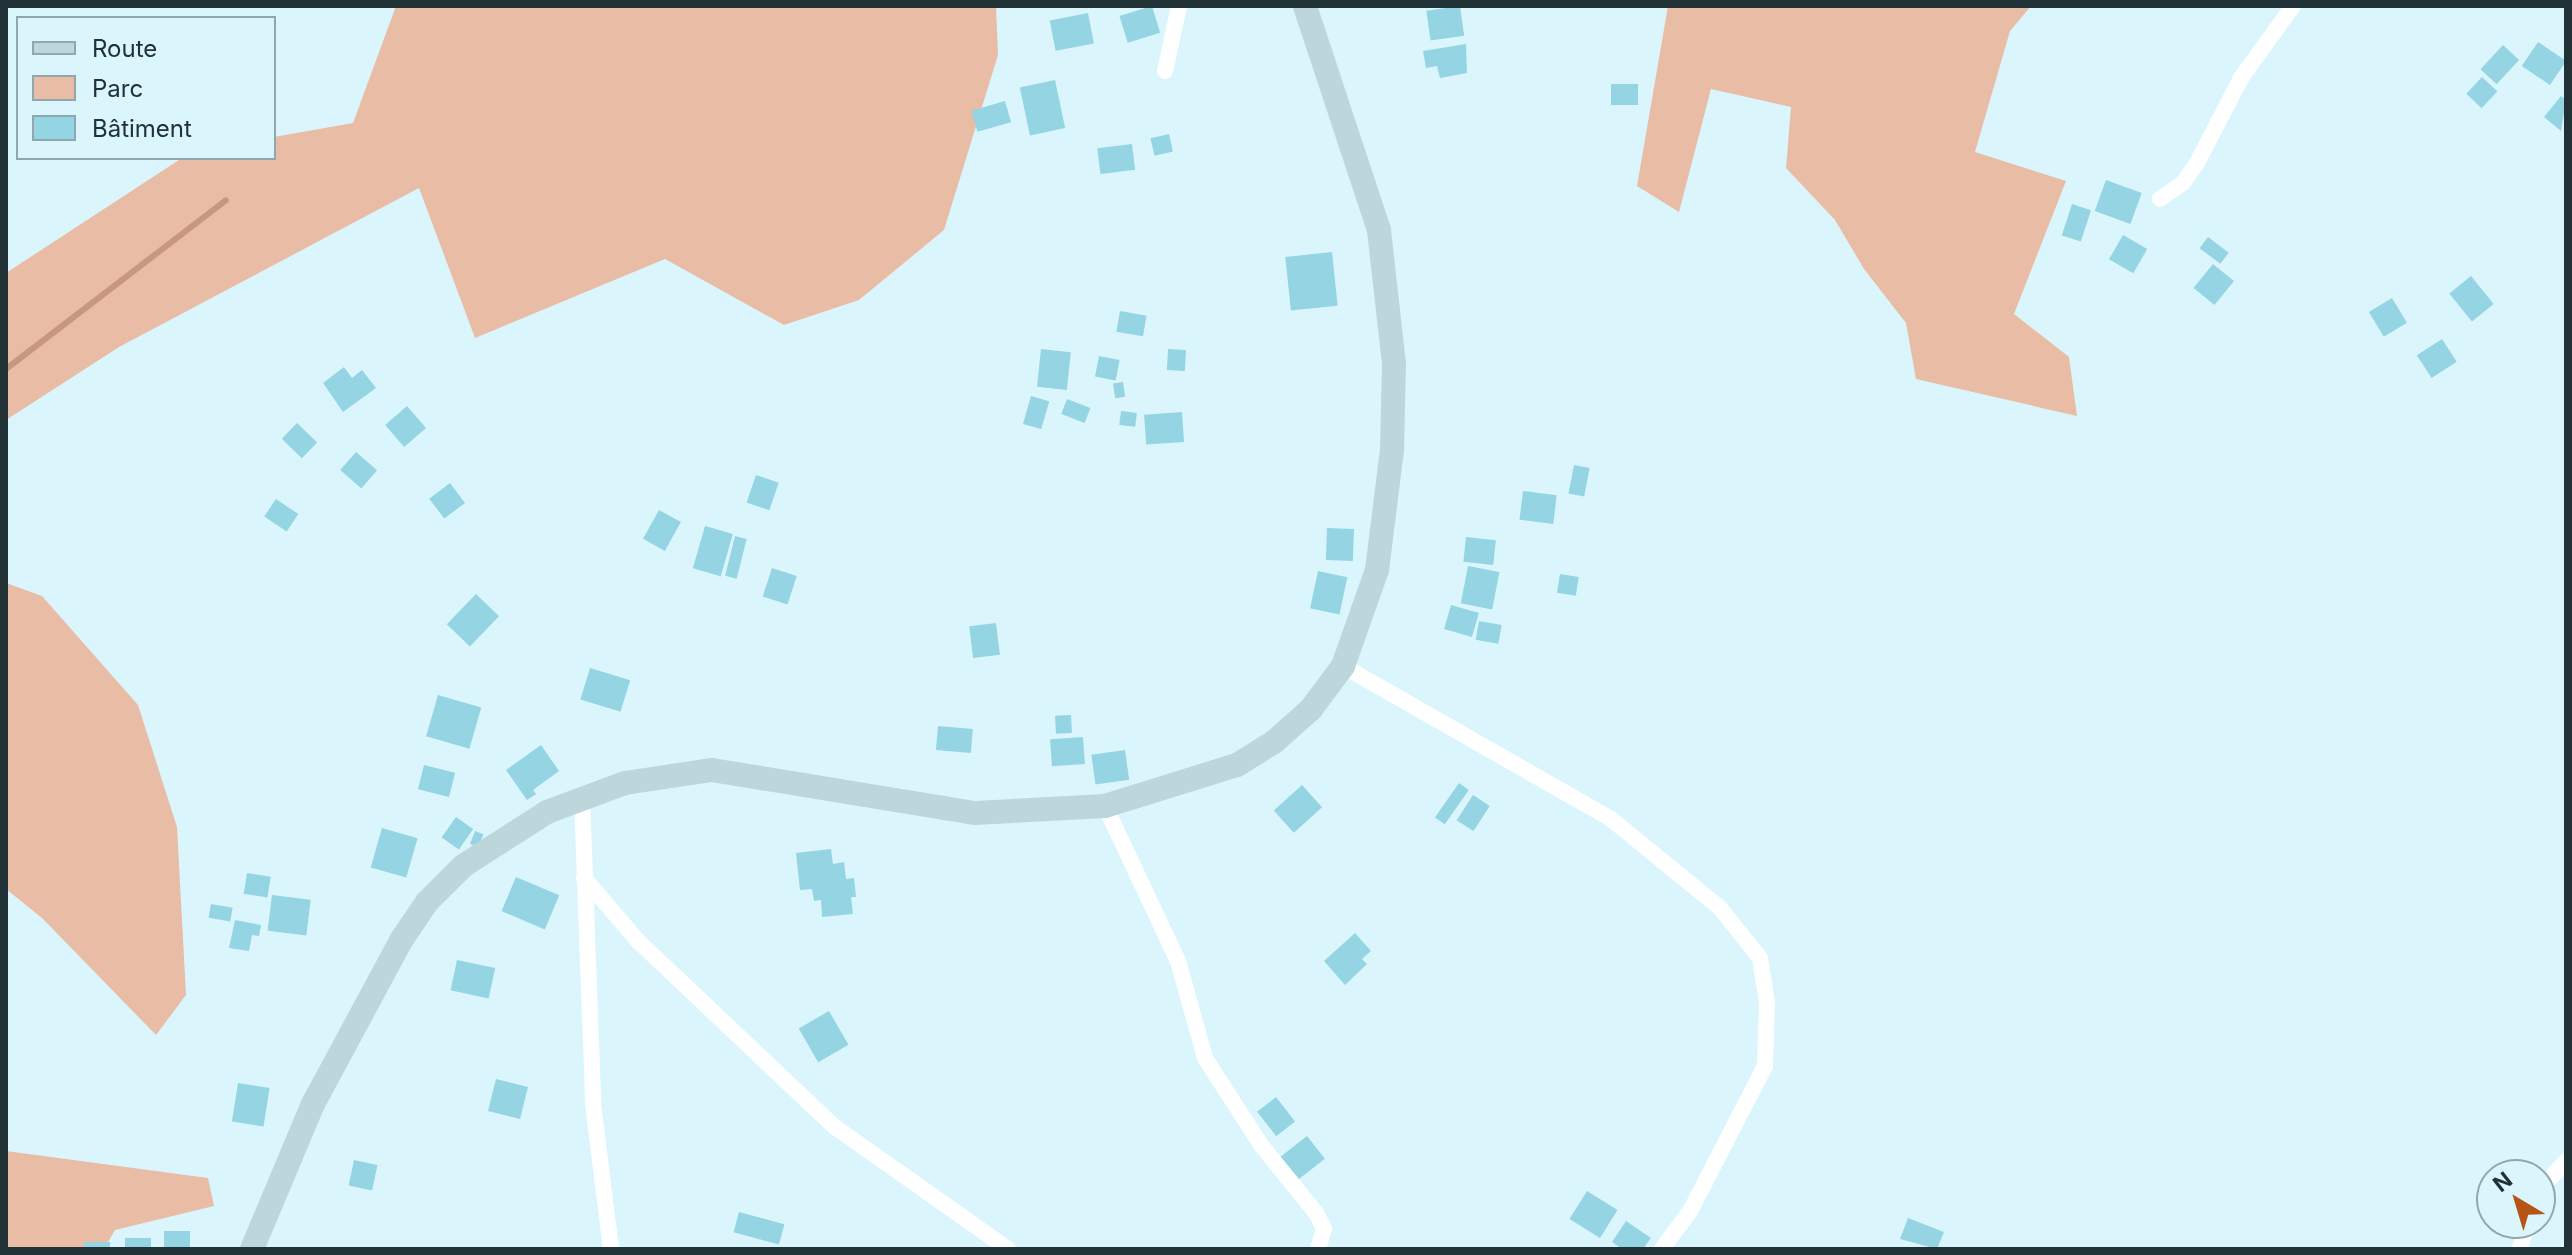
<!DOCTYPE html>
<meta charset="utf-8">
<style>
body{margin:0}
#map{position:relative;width:2572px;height:1255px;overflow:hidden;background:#daf6fc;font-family:Inter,sans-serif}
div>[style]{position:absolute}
.green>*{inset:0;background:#e9bca6}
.stream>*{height:6px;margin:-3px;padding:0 3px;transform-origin:3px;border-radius:3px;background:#c7977f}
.building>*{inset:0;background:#95d4e3;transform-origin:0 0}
.street>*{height:16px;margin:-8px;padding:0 8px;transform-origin:8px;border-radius:8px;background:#fff}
.secondary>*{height:24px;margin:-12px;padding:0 12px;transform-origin:12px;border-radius:12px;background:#bcd6db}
span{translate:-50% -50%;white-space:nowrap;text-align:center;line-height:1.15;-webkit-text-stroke:7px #daf6fc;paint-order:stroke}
.frame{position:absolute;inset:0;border:8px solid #203236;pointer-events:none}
.legend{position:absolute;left:16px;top:16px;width:260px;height:144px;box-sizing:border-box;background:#daf6fc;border:2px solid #90a8ad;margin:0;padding:10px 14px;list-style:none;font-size:24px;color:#203236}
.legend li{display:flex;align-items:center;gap:16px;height:40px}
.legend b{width:40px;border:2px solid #90a8ad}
.north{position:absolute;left:2476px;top:1159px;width:80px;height:80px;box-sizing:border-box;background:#daf6fc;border:2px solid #90a8ad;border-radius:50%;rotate:322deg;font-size:22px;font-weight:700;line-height:32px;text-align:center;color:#203236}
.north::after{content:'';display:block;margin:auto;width:28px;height:36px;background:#b65417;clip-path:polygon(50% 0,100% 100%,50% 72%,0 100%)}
</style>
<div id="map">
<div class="green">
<i style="clip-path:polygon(396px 6px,996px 6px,998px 55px,944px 230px,859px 300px,784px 325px,665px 259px,475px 338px,419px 188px,119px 347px,6px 420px,6px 273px,182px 158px,274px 158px,274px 137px,353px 123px)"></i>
<i style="clip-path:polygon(1668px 6px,2031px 6px,2010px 31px,1975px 152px,2066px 181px,2014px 314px,2069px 357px,2077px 416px,1916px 379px,1906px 323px,1864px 269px,1835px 220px,1786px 168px,1791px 107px,1711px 89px,1679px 212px,1637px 186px)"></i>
<i style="clip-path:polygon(6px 583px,42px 596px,138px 705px,177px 827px,186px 995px,156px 1035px,42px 918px,6px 889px)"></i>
<i style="clip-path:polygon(6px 1151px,208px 1178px,214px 1206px,115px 1230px,104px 1249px,6px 1249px)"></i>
</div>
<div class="stream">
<i style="left:6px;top:369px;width:277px;rotate:-37.5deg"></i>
</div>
<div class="building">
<i style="left:1152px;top:6px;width:28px;height:34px;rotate:73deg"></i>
<i style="left:1460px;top:6px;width:30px;height:34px;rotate:82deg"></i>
<i style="left:1088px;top:13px;width:31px;height:39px;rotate:79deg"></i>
<i style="left:2538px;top:42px;width:34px;height:29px;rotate:34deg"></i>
<i style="clip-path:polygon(1466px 44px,1467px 73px,1440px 78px,1437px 66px,1426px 68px,1423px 51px)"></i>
<i style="left:2503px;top:45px;width:22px;height:33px;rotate:43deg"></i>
<i style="left:2482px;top:77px;width:21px;height:23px;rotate:43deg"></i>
<i style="left:1055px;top:80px;width:49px;height:36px;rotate:78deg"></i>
<i style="left:1611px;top:84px;width:27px;height:21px"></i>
<i style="clip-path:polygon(2561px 96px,2566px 100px,2561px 131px,2544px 117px)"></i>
<i style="left:1005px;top:101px;width:22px;height:35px;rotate:74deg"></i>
<i style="left:1169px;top:134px;width:18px;height:19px;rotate:77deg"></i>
<i style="left:1132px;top:144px;width:26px;height:35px;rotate:83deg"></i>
<i style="left:2106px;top:180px;width:38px;height:33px;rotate:20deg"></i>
<i style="left:2072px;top:204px;width:20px;height:33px;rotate:18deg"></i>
<i style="left:2123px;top:235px;width:28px;height:28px;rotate:30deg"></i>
<i style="left:2208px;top:237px;width:26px;height:14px;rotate:37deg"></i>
<i style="left:1332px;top:252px;width:54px;height:47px;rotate:84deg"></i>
<i style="left:2213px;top:264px;width:27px;height:31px;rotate:39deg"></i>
<i style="left:2471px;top:276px;width:36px;height:28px;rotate:51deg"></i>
<i style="left:2392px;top:298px;width:29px;height:27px;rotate:59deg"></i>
<i style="left:1120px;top:311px;width:27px;height:21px;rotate:10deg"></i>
<i style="left:2442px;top:339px;width:27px;height:30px;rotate:57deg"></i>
<i style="left:1041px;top:349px;width:30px;height:38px;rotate:6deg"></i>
<i style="left:1168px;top:349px;width:18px;height:21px;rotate:3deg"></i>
<i style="left:1099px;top:356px;width:21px;height:21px;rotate:11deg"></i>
<i style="clip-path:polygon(344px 367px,352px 378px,362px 370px,376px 388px,343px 412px,323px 383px)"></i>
<i style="left:1123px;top:382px;width:15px;height:10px;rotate:82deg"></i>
<i style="left:1031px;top:396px;width:19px;height:29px;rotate:16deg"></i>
<i style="left:1067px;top:399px;width:25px;height:16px;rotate:21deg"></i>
<i style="left:407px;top:406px;width:29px;height:29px;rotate:49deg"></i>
<i style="left:1121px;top:411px;width:16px;height:14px;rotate:7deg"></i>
<i style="left:1182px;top:412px;width:30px;height:38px;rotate:86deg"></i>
<i style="left:297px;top:423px;width:28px;height:22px;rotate:44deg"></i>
<i style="left:356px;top:452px;width:28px;height:24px;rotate:41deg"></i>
<i style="left:1574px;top:465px;width:16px;height:29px;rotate:11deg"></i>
<i style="left:756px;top:475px;width:24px;height:29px;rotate:19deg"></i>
<i style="left:450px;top:483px;width:25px;height:26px;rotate:53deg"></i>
<i style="left:1523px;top:491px;width:34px;height:29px;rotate:7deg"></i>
<i style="left:276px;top:499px;width:27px;height:21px;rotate:34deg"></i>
<i style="left:659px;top:510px;width:25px;height:33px;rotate:29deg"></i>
<i style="left:705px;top:526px;width:29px;height:44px;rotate:16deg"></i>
<i style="left:1327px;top:528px;width:27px;height:32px;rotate:2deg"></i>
<i style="left:735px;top:536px;width:12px;height:41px;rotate:14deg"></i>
<i style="left:1466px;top:537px;width:30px;height:25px;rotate:6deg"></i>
<i style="left:1468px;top:566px;width:32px;height:38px;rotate:11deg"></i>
<i style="left:772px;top:568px;width:26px;height:30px;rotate:18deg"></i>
<i style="left:1318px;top:571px;width:30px;height:38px;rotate:12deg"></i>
<i style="left:1560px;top:574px;width:19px;height:19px;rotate:9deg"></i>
<i style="left:476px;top:594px;width:32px;height:42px;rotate:44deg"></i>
<i style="left:1451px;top:605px;width:29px;height:25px;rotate:16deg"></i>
<i style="left:1479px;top:621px;width:23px;height:19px;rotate:10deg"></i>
<i style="left:996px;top:623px;width:32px;height:27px;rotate:83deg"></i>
<i style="left:590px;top:668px;width:42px;height:33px;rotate:17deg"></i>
<i style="left:438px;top:695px;width:45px;height:43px;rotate:16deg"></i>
<i style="left:1071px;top:715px;width:18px;height:16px;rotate:87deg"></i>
<i style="left:938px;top:726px;width:35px;height:24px;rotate:5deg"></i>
<i style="left:1083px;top:737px;width:27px;height:33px;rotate:86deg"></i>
<i style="clip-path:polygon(541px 745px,559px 771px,533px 790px,536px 794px,527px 800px,506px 770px)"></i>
<i style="left:1125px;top:750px;width:30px;height:34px;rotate:82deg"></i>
<i style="left:424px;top:765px;width:32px;height:25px;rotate:14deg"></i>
<i style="left:1459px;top:783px;width:12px;height:42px;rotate:35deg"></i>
<i style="left:1302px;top:785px;width:30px;height:38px;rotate:48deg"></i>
<i style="left:1473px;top:795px;width:20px;height:30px;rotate:33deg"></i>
<i style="left:456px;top:817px;width:21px;height:25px;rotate:35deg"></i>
<i style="left:382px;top:828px;width:37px;height:41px;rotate:16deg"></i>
<i style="left:475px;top:831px;width:9px;height:14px;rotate:21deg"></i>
<i style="clip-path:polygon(831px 849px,833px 864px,844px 862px,846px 879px,854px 878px,856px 897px,851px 897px,853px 914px,822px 917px,821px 900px,814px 901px,812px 889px,800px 890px,796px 853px)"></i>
<i style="left:247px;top:873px;width:24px;height:21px;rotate:9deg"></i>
<i style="left:516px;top:877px;width:47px;height:37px;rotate:23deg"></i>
<i style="left:272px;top:895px;width:39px;height:36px;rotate:7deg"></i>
<i style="left:211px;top:904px;width:22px;height:14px;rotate:10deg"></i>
<i style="clip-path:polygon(235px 920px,261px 925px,259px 936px,252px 935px,249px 951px,229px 948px)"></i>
<i style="clip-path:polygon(1355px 933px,1371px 951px,1362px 959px,1367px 964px,1345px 985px,1324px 961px)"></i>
<i style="left:457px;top:960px;width:39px;height:31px;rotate:12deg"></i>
<i style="left:829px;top:1011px;width:39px;height:35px;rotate:60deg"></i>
<i style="left:496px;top:1079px;width:33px;height:33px;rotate:14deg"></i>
<i style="left:238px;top:1083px;width:32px;height:39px;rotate:9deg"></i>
<i style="left:1276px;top:1097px;width:31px;height:24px;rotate:52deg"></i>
<i style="left:1307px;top:1136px;width:29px;height:36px;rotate:52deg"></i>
<i style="left:354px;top:1160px;width:24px;height:26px;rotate:12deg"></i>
<i style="left:1587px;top:1191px;width:36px;height:33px;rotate:32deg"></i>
<i style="left:739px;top:1212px;width:47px;height:21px;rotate:15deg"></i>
<i style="clip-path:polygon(1908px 1218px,1944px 1232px,1937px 1249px,1900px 1239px)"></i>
<i style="clip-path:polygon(1626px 1221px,1651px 1238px,1643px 1249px,1622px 1249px,1612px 1242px)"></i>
<i style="left:190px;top:1231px;width:18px;height:26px;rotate:90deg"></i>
<i style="left:151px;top:1238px;width:11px;height:26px;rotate:90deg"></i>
<i style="left:84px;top:1242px;width:26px;height:7px"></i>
</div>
<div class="street">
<i style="left:1165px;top:71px;width:66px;rotate:-77.8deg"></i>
<i style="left:2160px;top:199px;width:28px;rotate:-35deg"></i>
<i style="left:2183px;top:183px;width:24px;rotate:-55deg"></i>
<i style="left:2197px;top:163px;width:96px;rotate:-62.6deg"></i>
<i style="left:2241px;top:78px;width:89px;rotate:-54.2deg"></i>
<i style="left:1343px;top:666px;width:309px;rotate:29.7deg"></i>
<i style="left:1611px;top:819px;width:141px;rotate:39.2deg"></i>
<i style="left:1720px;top:908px;width:64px;rotate:51.3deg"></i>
<i style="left:1760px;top:958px;width:45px;rotate:81deg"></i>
<i style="left:1767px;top:1002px;width:64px;rotate:91.8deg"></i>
<i style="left:1765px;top:1066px;width:163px;rotate:117.3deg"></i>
<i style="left:1690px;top:1211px;width:47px;rotate:126.4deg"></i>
<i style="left:582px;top:798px;width:306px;rotate:87.9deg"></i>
<i style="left:593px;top:1104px;width:146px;rotate:82.9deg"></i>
<i style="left:1105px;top:806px;width:171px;rotate:64.8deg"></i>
<i style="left:1178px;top:961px;width:101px;rotate:74.4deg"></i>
<i style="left:1205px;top:1058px;width:103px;rotate:57.2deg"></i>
<i style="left:1261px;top:1145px;width:87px;rotate:51deg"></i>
<i style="left:1316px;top:1213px;width:18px;rotate:63deg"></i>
<i style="left:1324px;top:1229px;width:21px;rotate:107deg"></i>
<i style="left:584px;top:878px;width:83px;rotate:49.4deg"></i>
<i style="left:638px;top:941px;width:271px;rotate:43.4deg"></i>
<i style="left:835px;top:1127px;width:212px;rotate:35.2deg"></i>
<i style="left:2540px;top:1189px;width:38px;rotate:-47deg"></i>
<i style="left:2520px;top:1249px;width:27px;rotate:-75deg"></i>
</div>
<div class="secondary">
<i style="left:252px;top:1249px;width:157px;rotate:-67.2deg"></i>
<i style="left:313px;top:1104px;width:187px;rotate:-61.7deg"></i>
<i style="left:402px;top:939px;width:45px;rotate:-56deg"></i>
<i style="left:427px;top:902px;width:51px;rotate:-45deg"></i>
<i style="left:463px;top:866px;width:100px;rotate:-32.7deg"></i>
<i style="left:547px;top:812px;width:83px;rotate:-20.4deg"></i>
<i style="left:625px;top:783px;width:88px;rotate:-8.5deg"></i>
<i style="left:712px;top:770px;width:266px;rotate:9.3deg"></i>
<i style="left:975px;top:813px;width:130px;rotate:-3.1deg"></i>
<i style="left:1105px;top:806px;width:138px;rotate:-17.3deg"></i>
<i style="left:1237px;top:765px;width:44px;rotate:-31.9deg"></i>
<i style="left:1274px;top:742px;width:50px;rotate:-41.7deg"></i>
<i style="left:1311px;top:709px;width:54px;rotate:-53.3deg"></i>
<i style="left:1343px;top:666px;width:102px;rotate:-70.5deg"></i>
<i style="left:1377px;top:570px;width:121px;rotate:-82.9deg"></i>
<i style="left:1392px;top:450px;width:86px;rotate:-88.7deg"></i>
<i style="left:1394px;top:364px;width:135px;rotate:-96.4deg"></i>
<i style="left:1379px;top:230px;width:236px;rotate:-108.3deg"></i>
</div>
<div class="frame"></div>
<ul class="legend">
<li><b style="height:10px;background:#bcd6db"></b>Route</li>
<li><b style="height:22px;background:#e9bca6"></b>Parc</li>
<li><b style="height:22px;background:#95d4e3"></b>Bâtiment</li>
</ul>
<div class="north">N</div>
</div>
